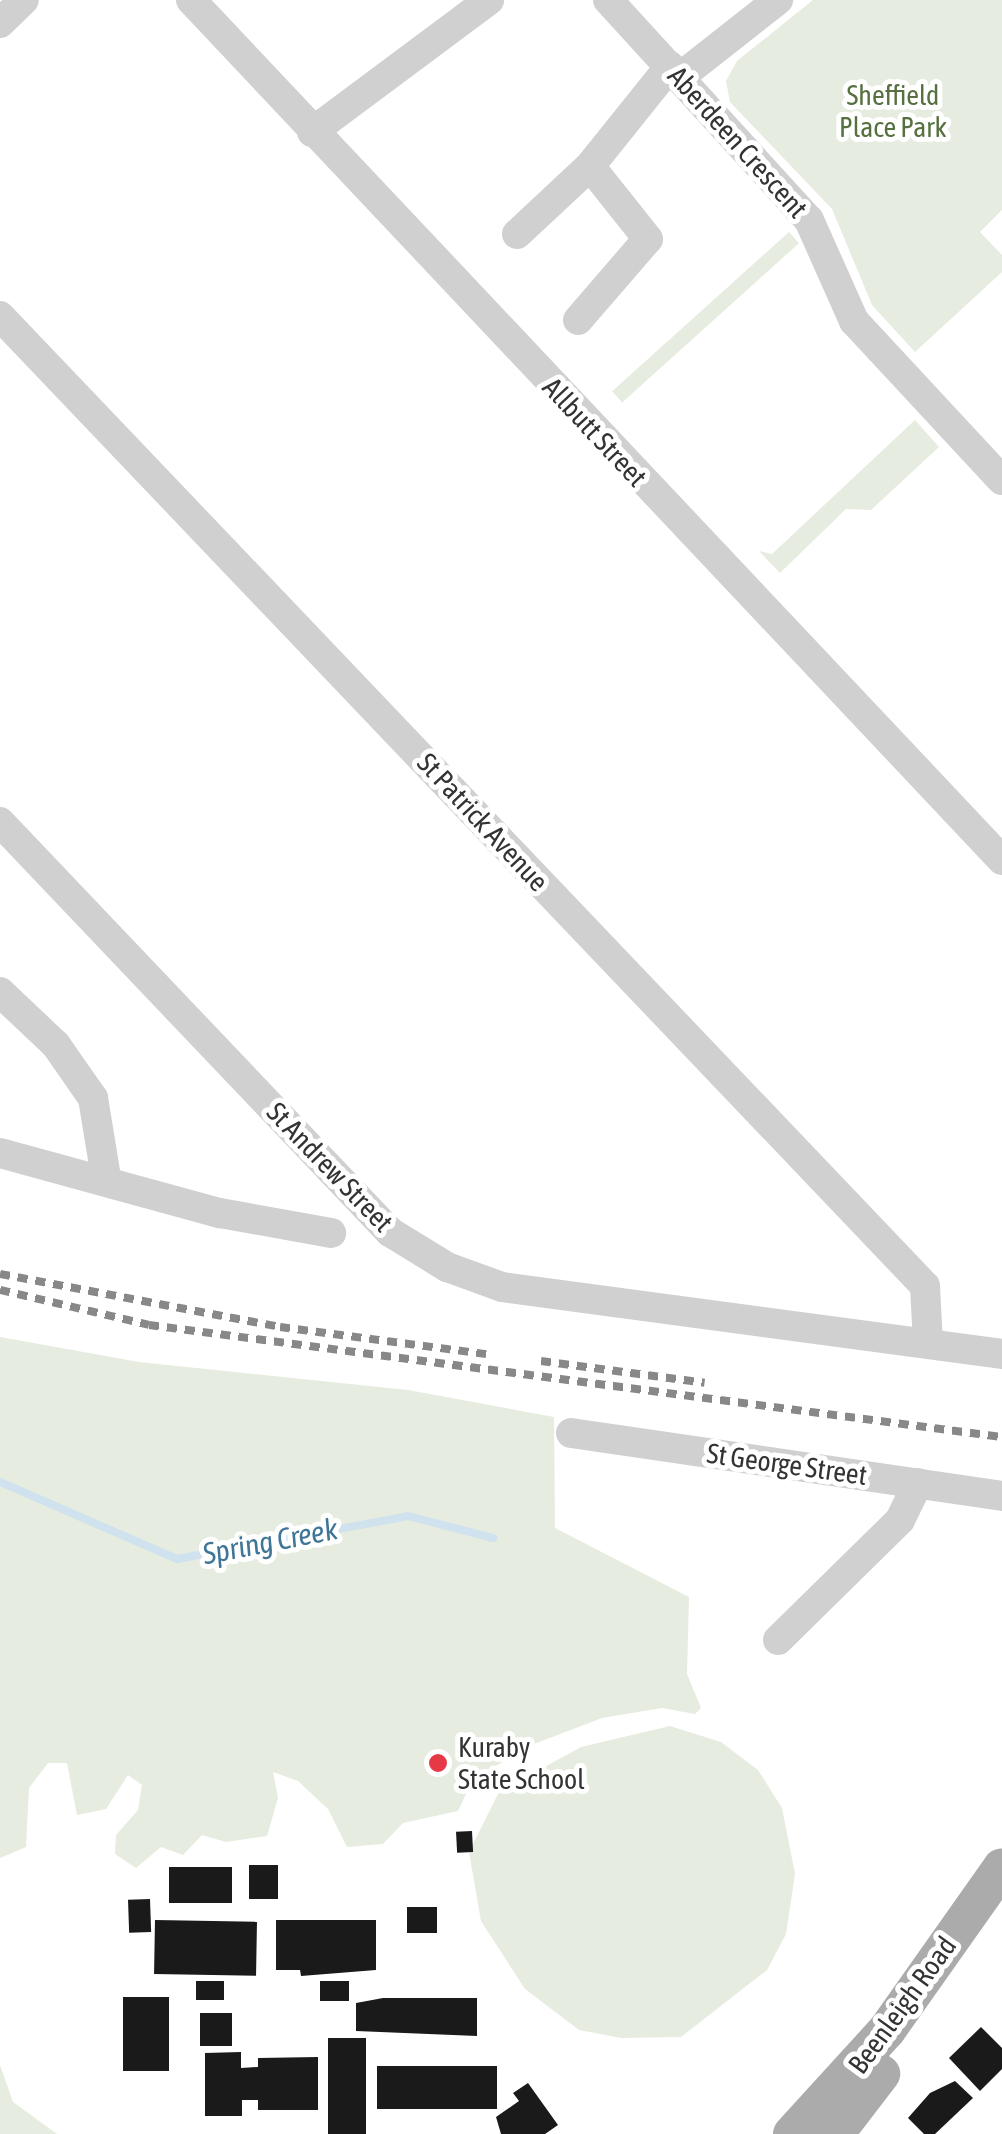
<!DOCTYPE html>
<style>
body{margin:0}
#map{position:relative;width:1002px;height:2134px;overflow:hidden;background:#fff;font-family:"Asap Condensed",sans-serif}
div>[style]{position:absolute}
.green>*{inset:0;background:#e6ecdf;transform-origin:0 0}
.stream>*{height:8px;margin:-4px;padding:0 4px;transform-origin:4px;border-radius:4px;background:#cfe2ee}
.building>*{inset:0;background:#1a1a1a;transform-origin:0 0}
.minor>*{height:30px;margin:-15px;padding:0 15px;transform-origin:15px;border-radius:15px;background:#d0d0d0}
.major>*{height:38px;margin:-19px;padding:0 19px;transform-origin:19px;border-radius:19px;background:#ababab}
.rail>*{height:8px;margin-top:-4px;transform-origin:0;background:repeating-linear-gradient(90deg,#888 0 10px,transparent 0 18px)}
.dots>*{width:28px;height:28px;translate:-50% -50%;box-sizing:border-box;border:5px solid #fff;border-radius:50%}
span{translate:-50% -50%;white-space:nowrap;text-align:center;line-height:1.15;-webkit-text-stroke:10px #fff;paint-order:stroke}
.park-label{font-size:28px;color:#56703f}
.street-label{font-size:28px;color:#333}
.poi-label{font-size:28px;color:#333}
.left{translate:0 -50%;text-align:left}
.water-label{font-size:30px;color:#3f7597;font-style:italic}
</style>
<div id="map">
<div class="green">
<i style="clip-path:polygon(813px 0,1002px 0,1002px 210px,980px 232px,1002px 255px,1002px 272px,915px 352px,872px 305px,832px 209px,730px 102px,726px 81px,737px 61px)"></i>
<i style="left:789px;top:232px;width:15px;height:238px;rotate:48deg"></i>
<i style="clip-path:polygon(915px 420px,939px 447px,871px 510px,846px 509px,780px 573px,759px 551px,772px 554px)"></i>
<i style="clip-path:polygon(0 1337px,139px 1362px,408px 1390px,554px 1417px,555px 1528px,689px 1597px,687px 1674px,701px 1708px,695px 1714px,662px 1708px,602px 1718px,534px 1744px,473px 1779px,458px 1811px,403px 1823px,383px 1844px,347px 1847px,328px 1809px,298px 1781px,273px 1772px,278px 1798px,267px 1836px,226px 1842px,202px 1835px,183px 1855px,161px 1847px,136px 1868px,115px 1854px,116px 1835px,138px 1810px,142px 1785px,128px 1775px,106px 1809px,77px 1815px,67px 1763px,48px 1763px,29px 1788px,26px 1847px,0 1858px)"></i>
<i style="clip-path:polygon(670px 1726px,721px 1742px,758px 1770px,782px 1808px,795px 1874px,786px 1934px,767px 1970px,681px 2037px,621px 2038px,579px 2030px,525px 1989px,481px 1921px,469px 1852px,499px 1792px,581px 1747px)"></i>
<i style="clip-path:polygon(0 2065px,13px 2102px,57px 2134px,0 2134px)"></i>
</div>
<div class="stream">
<i style="left:0;top:1482px;width:193px;rotate:23.5deg"></i>
<i style="left:177px;top:1559px;width:235px;rotate:-10.5deg"></i>
<i style="left:408px;top:1516px;width:88px;rotate:14.5deg"></i>
</div>
<div class="building">
<i style="left:472px;top:1831px;width:21px;height:16px;rotate:87deg"></i>
<i style="left:278px;top:1865px;width:34px;height:29px;rotate:90deg"></i>
<i style="left:169px;top:1867px;width:63px;height:36px"></i>
<i style="left:150px;top:1899px;width:33px;height:22px;rotate:88deg"></i>
<i style="left:407px;top:1907px;width:30px;height:26px"></i>
<i style="left:155px;top:1920px;width:102px;height:54px;rotate:1deg"></i>
<i style="clip-path:polygon(276px 1920px,376px 1920px,376px 1970px,301px 1976px,300px 1970px,276px 1970px)"></i>
<i style="left:196px;top:1981px;width:28px;height:19px"></i>
<i style="left:320px;top:1981px;width:29px;height:20px"></i>
<i style="left:123px;top:1997px;width:46px;height:74px"></i>
<i style="clip-path:polygon(383px 1998px,477px 1998px,477px 2036px,356px 2031px,356px 2003px)"></i>
<i style="left:200px;top:2013px;width:32px;height:33px"></i>
<i style="clip-path:polygon(981px 2027px,1002px 2048px,1002px 2069px,980px 2091px,949px 2058px)"></i>
<i style="left:328px;top:2038px;width:38px;height:96px"></i>
<i style="clip-path:polygon(241px 2052px,241px 2068px,258px 2067px,258px 2058px,318px 2057px,318px 2110px,258px 2110px,258px 2100px,242px 2100px,242px 2116px,205px 2116px,205px 2053px)"></i>
<i style="left:377px;top:2066px;width:120px;height:43px"></i>
<i style="clip-path:polygon(955px 2081px,973px 2098px,935px 2134px,924px 2134px,908px 2118px,930px 2093px)"></i>
<i style="clip-path:polygon(528px 2083px,558px 2125px,545px 2134px,501px 2134px,496px 2117px,519px 2101px,513px 2093px)"></i>
</div>
<div class="minor">
<i style="left:191px;top:0;width:1182px;rotate:46.68deg"></i>
<i style="left:608px;top:0;width:298px;rotate:47.6deg"></i>
<i style="left:809px;top:220px;width:111px;rotate:66deg"></i>
<i style="left:854px;top:321px;width:217px;rotate:47.1deg"></i>
<i style="left:0;top:23px;width:33px;rotate:-44deg"></i>
<i style="left:680px;top:77px;width:125px;rotate:-38.2deg"></i>
<i style="left:312px;top:132px;width:221px;rotate:-36.7deg"></i>
<i style="left:517px;top:234px;width:100px;rotate:-43deg"></i>
<i style="left:0;top:316px;width:1340px;rotate:46.36deg"></i>
<i style="left:925px;top:1286px;width:58px;rotate:87deg"></i>
<i style="left:578px;top:320px;width:107px;rotate:-49.2deg"></i>
<i style="left:648px;top:239px;width:93px;rotate:-128.5deg"></i>
<i style="left:590px;top:166px;width:128px;rotate:-51.3deg"></i>
<i style="left:0;top:822px;width:566px;rotate:46.43deg"></i>
<i style="left:390px;top:1232px;width:67px;rotate:31.6deg"></i>
<i style="left:447px;top:1267px;width:59px;rotate:20deg"></i>
<i style="left:502px;top:1287px;width:504px;rotate:7.63deg"></i>
<i style="left:0;top:992px;width:77px;rotate:43.4deg"></i>
<i style="left:56px;top:1045px;width:65px;rotate:55.1deg"></i>
<i style="left:93px;top:1098px;width:80px;rotate:80.7deg"></i>
<i style="left:0;top:1153px;width:228px;rotate:15.3deg"></i>
<i style="left:220px;top:1213px;width:113px;rotate:10.2deg"></i>
<i style="left:571px;top:1433px;width:436px;rotate:8.3deg"></i>
<i style="left:778px;top:1640px;width:171px;rotate:-44.5deg"></i>
<i style="left:900px;top:1520px;width:41px;rotate:-64.1deg"></i>
</div>
<div class="major">
<i style="left:792px;top:2134px;width:141px;rotate:-47.6deg"></i>
<i style="left:887px;top:2030px;width:199px;rotate:-54.8deg"></i>
<i style="left:835px;top:2134px;width:76px;rotate:-52.5deg"></i>
</div>
<div class="rail">
<i style="left:0;top:1274px;width:285px;rotate:10.7deg"></i>
<i style="left:280px;top:1327px;width:208px;rotate:7.5deg"></i>
<i style="left:0;top:1290px;width:153px;rotate:13.2deg"></i>
<i style="left:149px;top:1325px;width:860px;rotate:7.48deg"></i>
<i style="left:541px;top:1361px;width:165px;rotate:7.6deg"></i>
</div>
<div class="dots">
<i style="left:438px;top:1763px;background:#e63946"></i>
</div>
<div class="park-label">
<span style="left:893px;top:111px">Sheffield<br>Place Park</span>
</div>
<div class="street-label">
<span style="left:738px;top:142px;rotate:48deg">Aberdeen Crescent</span>
<span style="left:595px;top:432px;rotate:47deg">Allbutt Street</span>
<span style="left:483px;top:822px;rotate:47deg">St Patrick Avenue</span>
<span style="left:330px;top:1167px;rotate:46deg">St Andrew Street</span>
<span style="left:787px;top:1464px;rotate:8deg">St George Street</span>
<span style="left:902px;top:2005px;rotate:-54deg">Beenleigh Road</span>
</div>
<div class="poi-label">
<span class="left" style="left:458px;top:1763px">Kuraby<br>State School</span>
</div>
<div class="water-label">
<span style="left:270px;top:1541px;rotate:-11deg">Spring Creek</span>
</div>
</div>
